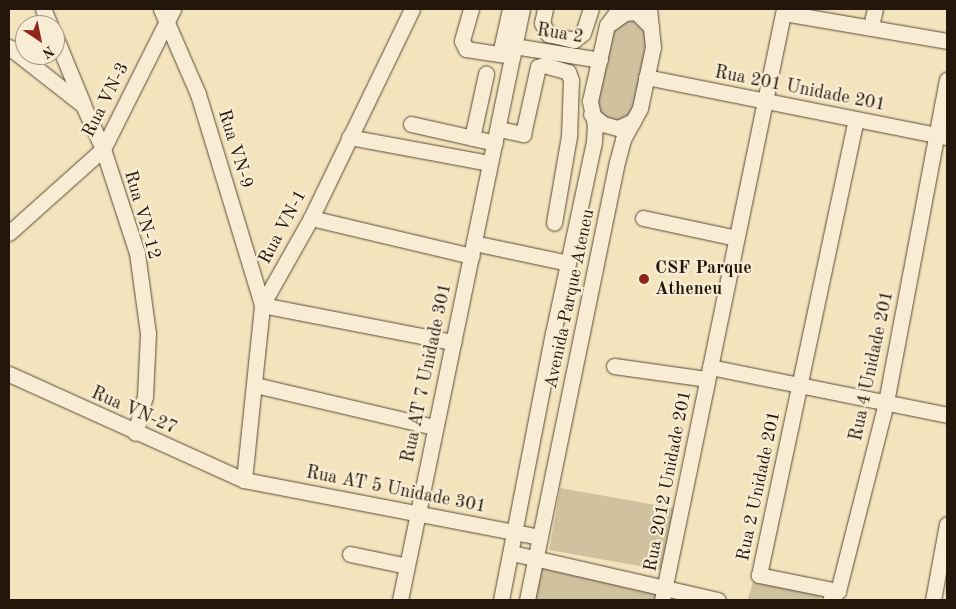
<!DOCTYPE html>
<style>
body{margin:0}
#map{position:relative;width:956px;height:609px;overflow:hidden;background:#f4e4bd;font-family:"Old Standard TT",serif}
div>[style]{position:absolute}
.green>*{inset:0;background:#d0c19f;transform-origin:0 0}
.roads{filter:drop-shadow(0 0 1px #574a38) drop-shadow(0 0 1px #574a38)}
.minor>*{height:15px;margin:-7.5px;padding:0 7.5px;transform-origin:7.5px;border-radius:7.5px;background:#f8edd4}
.dots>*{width:14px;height:14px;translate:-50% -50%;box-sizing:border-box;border:2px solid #f8edd4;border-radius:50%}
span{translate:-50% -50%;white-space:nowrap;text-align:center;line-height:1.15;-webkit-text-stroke:4.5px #f8edd4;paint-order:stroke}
.street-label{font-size:18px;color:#23160b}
.poi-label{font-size:18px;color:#23160b;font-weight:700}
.left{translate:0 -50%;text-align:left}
.frame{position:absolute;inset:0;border:10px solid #23160b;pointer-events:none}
.north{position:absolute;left:15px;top:15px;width:50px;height:50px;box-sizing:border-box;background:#f8edd4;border:1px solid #a39784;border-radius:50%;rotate:146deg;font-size:14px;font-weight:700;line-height:20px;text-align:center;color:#23160b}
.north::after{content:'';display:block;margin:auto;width:18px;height:22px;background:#8f2418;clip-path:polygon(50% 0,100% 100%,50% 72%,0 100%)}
</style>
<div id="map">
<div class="green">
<i style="clip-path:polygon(631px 16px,649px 30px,634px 108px,627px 117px,616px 121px,601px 115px,596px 106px,611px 27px)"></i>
<i style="left:560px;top:488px;width:116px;height:63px;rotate:10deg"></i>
<i style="clip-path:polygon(541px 564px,659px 591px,657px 600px,533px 600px)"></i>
<i style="clip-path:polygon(754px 578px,824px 592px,819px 600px,754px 600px,748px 599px)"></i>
</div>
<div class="roads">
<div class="minor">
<i style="left:43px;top:9px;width:17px;rotate:66deg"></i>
<i style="left:161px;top:9px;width:93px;rotate:66.5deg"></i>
<i style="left:198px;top:94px;width:220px;rotate:73.1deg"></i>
<i style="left:471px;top:9px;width:33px;rotate:106deg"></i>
<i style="left:462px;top:41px;width:9px;rotate:63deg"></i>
<i style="left:466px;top:49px;width:47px;rotate:8.7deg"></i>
<i style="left:545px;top:9px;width:14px;rotate:102deg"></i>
<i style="left:542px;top:23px;width:13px;rotate:61deg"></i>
<i style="left:548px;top:34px;width:27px;rotate:13deg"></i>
<i style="left:574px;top:40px;width:11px;rotate:-38deg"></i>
<i style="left:583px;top:33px;width:25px;rotate:-72deg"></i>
<i style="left:784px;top:13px;width:165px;rotate:9.7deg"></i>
<i style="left:611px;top:23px;width:17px;rotate:-36deg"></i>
<i style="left:625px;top:13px;width:11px;rotate:-5deg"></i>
<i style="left:636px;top:12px;width:21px;rotate:45deg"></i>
<i style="left:871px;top:26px;width:17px;rotate:-77deg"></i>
<i style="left:55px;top:36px;width:74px;rotate:67.6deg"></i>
<i style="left:514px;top:46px;width:87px;rotate:9.2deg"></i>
<i style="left:9px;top:47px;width:94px;rotate:38.1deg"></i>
<i style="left:83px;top:105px;width:48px;rotate:65.6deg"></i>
<i style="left:103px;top:149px;width:109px;rotate:71.9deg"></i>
<i style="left:137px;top:253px;width:81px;rotate:82.2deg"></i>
<i style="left:148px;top:333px;width:63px;rotate:92.7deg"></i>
<i style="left:145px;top:396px;width:38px;rotate:105deg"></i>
<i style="left:500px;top:54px;width:46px;rotate:-77.5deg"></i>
<i style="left:646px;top:77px;width:307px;rotate:11.3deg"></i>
<i style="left:591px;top:114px;width:16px;rotate:40deg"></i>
<i style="left:603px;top:124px;width:16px;rotate:15deg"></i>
<i style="left:618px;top:128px;width:17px;rotate:-25deg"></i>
<i style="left:411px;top:124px;width:86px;rotate:12.7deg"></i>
<i style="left:499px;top:129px;width:25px;rotate:12deg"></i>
<i style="left:523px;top:134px;width:69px;rotate:-77.4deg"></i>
<i style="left:538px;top:67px;width:6px;rotate:-18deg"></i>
<i style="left:544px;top:65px;width:25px;rotate:16deg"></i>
<i style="left:568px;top:72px;width:9px;rotate:69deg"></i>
<i style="left:571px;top:80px;width:56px;rotate:92deg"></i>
<i style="left:569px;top:136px;width:88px;rotate:99.8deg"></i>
<i style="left:349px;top:137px;width:142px;rotate:10.5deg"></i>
<i style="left:472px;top:138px;width:66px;rotate:-77.7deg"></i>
<i style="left:311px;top:218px;width:165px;rotate:13.3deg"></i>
<i style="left:643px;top:218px;width:95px;rotate:12.1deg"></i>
<i style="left:9px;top:233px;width:126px;rotate:-41.8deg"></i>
<i style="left:103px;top:149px;width:157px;rotate:-63.4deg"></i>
<i style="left:474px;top:243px;width:96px;rotate:12deg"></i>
<i style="left:262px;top:305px;width:195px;rotate:11deg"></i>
<i style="left:614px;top:366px;width:93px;rotate:8deg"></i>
<i style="left:710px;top:367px;width:242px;rotate:11.4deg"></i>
<i style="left:9px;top:374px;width:258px;rotate:24.3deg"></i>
<i style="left:244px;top:480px;width:301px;rotate:10.9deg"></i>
<i style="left:255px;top:385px;width:184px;rotate:13.2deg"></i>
<i style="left:244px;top:480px;width:176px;rotate:-84.1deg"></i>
<i style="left:262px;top:305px;width:100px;rotate:-60.6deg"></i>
<i style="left:311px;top:218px;width:232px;rotate:-64.2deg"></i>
<i style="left:512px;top:553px;width:211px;rotate:12.9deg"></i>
<i style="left:350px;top:554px;width:58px;rotate:11.9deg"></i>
<i style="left:838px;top:591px;width:81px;rotate:-168.6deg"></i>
<i style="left:759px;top:575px;width:466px;rotate:-78deg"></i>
<i style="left:400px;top:600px;width:603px;rotate:-78.34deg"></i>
<i style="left:501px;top:600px;width:272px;rotate:-79deg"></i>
<i style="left:553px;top:333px;width:195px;rotate:-77.9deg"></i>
<i style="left:594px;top:142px;width:17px;rotate:-87deg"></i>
<i style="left:595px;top:125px;width:25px;rotate:-102deg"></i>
<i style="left:590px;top:101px;width:78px;rotate:-77.4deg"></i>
<i style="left:607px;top:25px;width:20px;rotate:-53deg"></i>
<i style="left:527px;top:600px;width:447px;rotate:-78.4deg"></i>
<i style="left:617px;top:162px;width:24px;rotate:-75deg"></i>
<i style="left:623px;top:139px;width:35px;rotate:-61deg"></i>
<i style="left:640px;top:108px;width:62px;rotate:-78deg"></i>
<i style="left:653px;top:47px;width:38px;rotate:-96deg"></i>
<i style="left:662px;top:600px;width:603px;rotate:-78.34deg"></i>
<i style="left:830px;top:600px;width:12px;rotate:-48deg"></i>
<i style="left:838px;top:591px;width:195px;rotate:-75.7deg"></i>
<i style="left:886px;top:402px;width:328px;rotate:-79.3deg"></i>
<i style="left:933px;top:600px;width:77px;rotate:-79.6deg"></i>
</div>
</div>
<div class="dots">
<i style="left:644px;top:279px;background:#8f2418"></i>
</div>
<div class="street-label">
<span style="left:560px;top:34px;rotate:9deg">Rua 2</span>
<span style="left:800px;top:89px;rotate:11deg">Rua 201 Unidade 201</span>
<span style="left:106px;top:100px;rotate:-63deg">Rua VN-3</span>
<span style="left:235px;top:149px;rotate:73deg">Rua VN-9</span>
<span style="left:142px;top:215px;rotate:74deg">Rua VN-12</span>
<span style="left:283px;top:227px;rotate:-62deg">Rua VN-1</span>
<span style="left:570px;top:299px;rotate:-78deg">Avenida Parque Ateneu</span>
<span style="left:872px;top:366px;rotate:-78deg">Rua 4 Unidade 201</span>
<span style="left:427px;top:373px;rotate:-78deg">Rua AT 7 Unidade 301</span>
<span style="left:134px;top:411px;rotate:24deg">Rua VN-27</span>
<span style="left:668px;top:481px;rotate:-79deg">Rua 2012 Unidade 201</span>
<span style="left:759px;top:486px;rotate:-78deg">Rua 2 Unidade 201</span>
<span style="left:396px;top:490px;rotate:11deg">Rua AT 5 Unidade 301</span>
</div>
<div class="poi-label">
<span class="left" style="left:655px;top:279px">CSF Parque<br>Atheneu</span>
</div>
<div class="frame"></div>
<div class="north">N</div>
</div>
